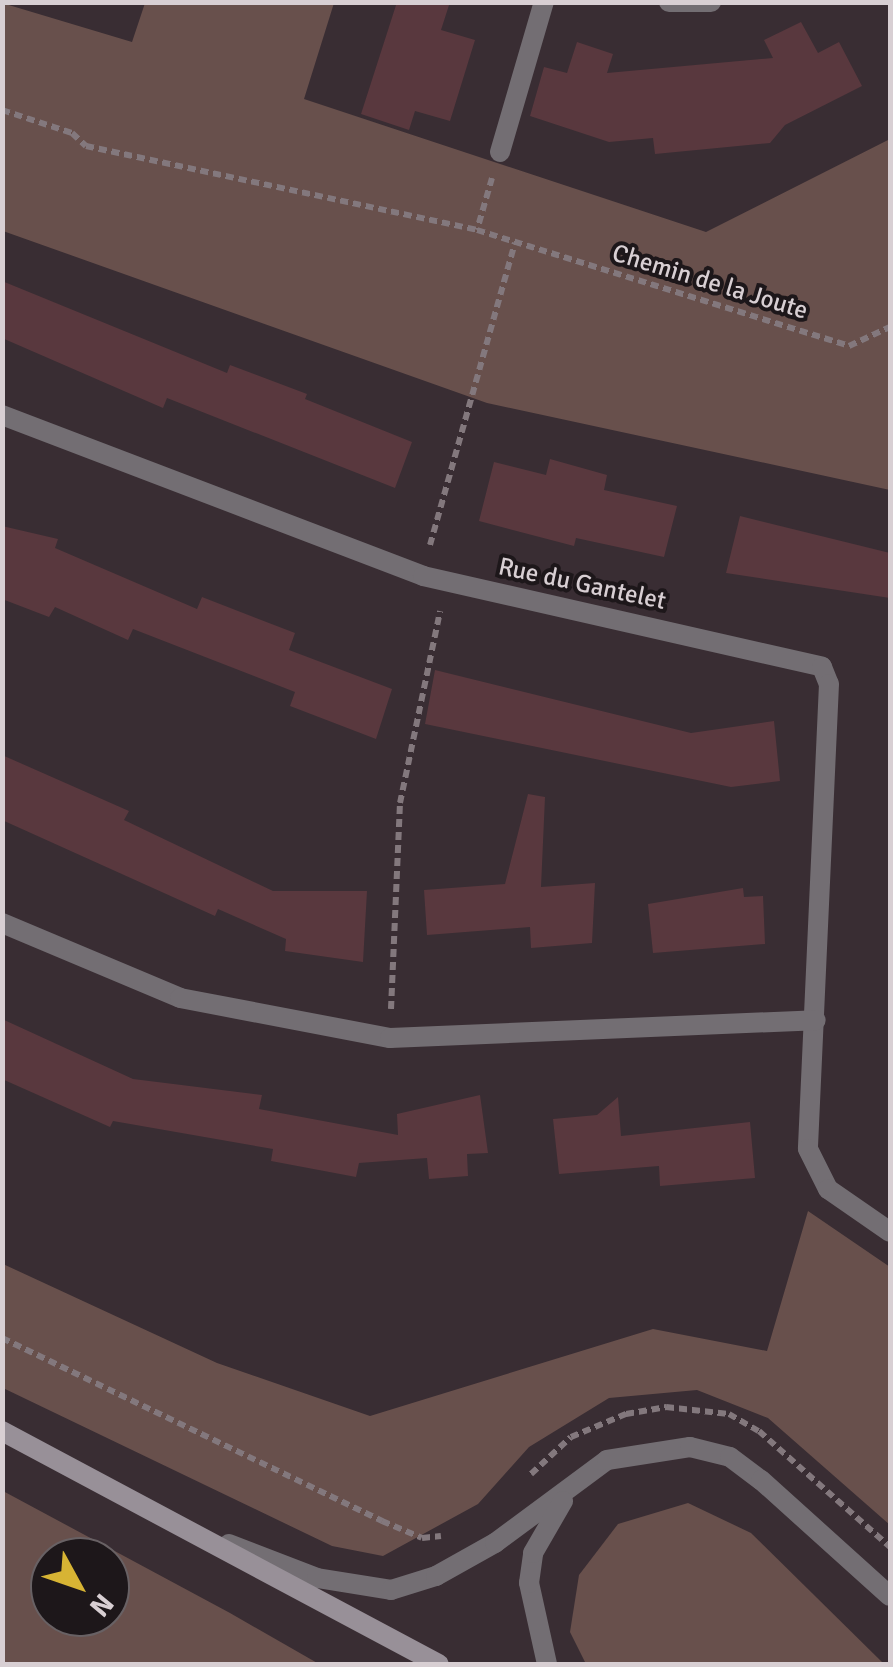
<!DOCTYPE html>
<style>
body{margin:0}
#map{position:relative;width:893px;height:1667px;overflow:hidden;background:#392d33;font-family:Signika,sans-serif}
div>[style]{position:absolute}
.green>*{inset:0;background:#68504c}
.building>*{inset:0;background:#59383e}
.path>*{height:6px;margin-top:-3px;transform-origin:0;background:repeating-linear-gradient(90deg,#83787d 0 8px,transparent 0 13px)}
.street>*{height:20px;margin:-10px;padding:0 10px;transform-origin:10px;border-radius:10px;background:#736e73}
.secondary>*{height:20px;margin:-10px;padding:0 10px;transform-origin:10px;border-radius:10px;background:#989098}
span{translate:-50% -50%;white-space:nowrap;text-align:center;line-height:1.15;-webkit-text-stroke:8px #1d171a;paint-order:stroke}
.street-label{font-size:25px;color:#d8cfd3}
.frame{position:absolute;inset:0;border:5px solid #d8cfd3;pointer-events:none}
.north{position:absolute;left:30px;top:1537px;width:100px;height:100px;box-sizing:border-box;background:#1d171a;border:2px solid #686164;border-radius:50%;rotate:130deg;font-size:28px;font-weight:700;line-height:40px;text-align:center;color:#d8cfd3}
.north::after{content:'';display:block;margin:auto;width:35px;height:45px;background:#d7b434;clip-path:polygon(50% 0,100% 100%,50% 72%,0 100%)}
</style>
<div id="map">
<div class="green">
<i style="clip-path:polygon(2px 3px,132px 42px,145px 3px,334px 3px,304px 99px,706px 232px,890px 139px,890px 490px,487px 403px,3px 231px)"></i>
<i style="clip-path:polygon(808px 1211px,890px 1267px,890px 1525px,768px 1418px,697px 1390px,609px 1398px,529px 1447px,478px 1504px,383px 1556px,332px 1546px,3px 1388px,3px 1264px,217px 1363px,370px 1416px,653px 1329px,767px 1351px)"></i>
<i style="clip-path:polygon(evenodd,3px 1491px,230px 1613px,319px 1664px,3px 1664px,3px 1491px,110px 1557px,110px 1617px,50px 1617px,50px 1557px,110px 1557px)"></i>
<i style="clip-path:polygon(688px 1503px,751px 1533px,884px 1664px,586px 1664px,570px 1632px,579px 1575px,618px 1524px)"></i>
</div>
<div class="building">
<i style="clip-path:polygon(397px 2px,450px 2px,441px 30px,475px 40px,450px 121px,415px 111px,409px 130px,361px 114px)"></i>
<i style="clip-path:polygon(801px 22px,818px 53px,839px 42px,862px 86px,785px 125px,770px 143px,655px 154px,653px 138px,609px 142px,530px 116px,544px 67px,567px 73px,577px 42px,613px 54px,607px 73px,773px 58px,764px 40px)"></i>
<i style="clip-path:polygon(2px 281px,227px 373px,230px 365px,307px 394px,305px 399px,412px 442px,395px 488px,167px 398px,163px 408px,2px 338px)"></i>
<i style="clip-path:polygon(550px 459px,607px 475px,604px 490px,677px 506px,664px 557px,576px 538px,574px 546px,479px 521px,494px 462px,546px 475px)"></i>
<i style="clip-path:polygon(740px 516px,890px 553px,890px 598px,726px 573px)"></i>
<i style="clip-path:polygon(2px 526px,58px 539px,55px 548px,197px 609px,202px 597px,295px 633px,289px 650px,392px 689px,376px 739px,290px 706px,295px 692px,133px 629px,128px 640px,55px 607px,49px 617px,2px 599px)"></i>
<i style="clip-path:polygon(435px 670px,691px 733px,774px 721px,780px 781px,731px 787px,425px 724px)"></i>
<i style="clip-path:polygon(2px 755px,129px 811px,124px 820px,273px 891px,367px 891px,363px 962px,285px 951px,286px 939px,218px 909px,215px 916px,2px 820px)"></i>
<i style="clip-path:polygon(528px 794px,545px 797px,541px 887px,595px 883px,592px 943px,531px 948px,530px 927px,427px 935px,424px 890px,505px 884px)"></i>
<i style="clip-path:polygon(743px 888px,744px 897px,763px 896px,765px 944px,653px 953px,648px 904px)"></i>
<i style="clip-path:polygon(2px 1019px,133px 1079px,262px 1095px,259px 1109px,398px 1135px,397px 1114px,480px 1095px,488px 1153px,467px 1154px,468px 1176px,429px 1179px,427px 1158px,359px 1163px,356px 1177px,271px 1161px,273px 1149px,113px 1121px,110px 1127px,2px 1079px)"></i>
<i style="clip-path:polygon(618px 1097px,621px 1136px,750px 1122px,755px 1178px,660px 1186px,659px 1166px,559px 1174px,553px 1119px,597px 1115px)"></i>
</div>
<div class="path">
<i style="left:2px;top:110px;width:74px;rotate:18.2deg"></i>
<i style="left:72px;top:133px;width:19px;rotate:43deg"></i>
<i style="left:86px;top:146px;width:400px;rotate:12.1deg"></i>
<i style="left:492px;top:178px;width:54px;rotate:106.1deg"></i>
<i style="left:477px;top:230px;width:390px;rotate:17.3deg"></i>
<i style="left:849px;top:346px;width:45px;rotate:-24.9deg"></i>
<i style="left:430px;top:545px;width:314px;rotate:-74.3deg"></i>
<i style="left:391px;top:1009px;width:206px;rotate:-87.5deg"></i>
<i style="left:400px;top:803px;width:196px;rotate:-78.2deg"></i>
<i style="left:2px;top:1338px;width:422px;rotate:25.7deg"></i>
<i style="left:382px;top:1521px;width:43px;rotate:23deg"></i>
<i style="left:422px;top:1538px;width:19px;rotate:-6deg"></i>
<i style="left:531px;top:1474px;width:54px;rotate:-42.8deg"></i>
<i style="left:571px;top:1437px;width:60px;rotate:-22.7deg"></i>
<i style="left:626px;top:1414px;width:41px;rotate:-9.9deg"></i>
<i style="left:666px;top:1407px;width:63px;rotate:6.3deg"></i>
<i style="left:729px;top:1414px;width:34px;rotate:30deg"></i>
<i style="left:759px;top:1431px;width:175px;rotate:41.5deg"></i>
</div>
<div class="street">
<i style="left:669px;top:2px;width:42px"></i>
<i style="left:500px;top:152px;width:156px;rotate:-73.7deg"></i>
<i style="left:2px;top:415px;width:451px;rotate:20.9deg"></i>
<i style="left:423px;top:576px;width:409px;rotate:12.8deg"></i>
<i style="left:822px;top:667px;width:18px;rotate:68deg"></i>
<i style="left:829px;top:684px;width:465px;rotate:92.6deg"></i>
<i style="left:808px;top:1149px;width:45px;rotate:63.4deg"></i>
<i style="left:828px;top:1189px;width:75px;rotate:34.7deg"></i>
<i style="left:2px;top:923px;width:193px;rotate:22.8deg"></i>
<i style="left:180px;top:998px;width:214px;rotate:10.8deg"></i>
<i style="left:390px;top:1038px;width:426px;rotate:-2.4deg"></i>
<i style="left:229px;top:1544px;width:94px;rotate:21.1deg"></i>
<i style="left:317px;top:1578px;width:75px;rotate:9.2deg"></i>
<i style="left:391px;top:1590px;width:47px;rotate:-17.3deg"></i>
<i style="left:436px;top:1576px;width:68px;rotate:-29.2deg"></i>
<i style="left:495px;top:1543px;width:139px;rotate:-36.5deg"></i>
<i style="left:607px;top:1460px;width:84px;rotate:-8.9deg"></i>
<i style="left:690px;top:1447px;width:41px;rotate:14deg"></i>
<i style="left:730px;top:1457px;width:39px;rotate:37deg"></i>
<i style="left:761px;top:1480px;width:173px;rotate:42deg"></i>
<i style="left:547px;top:1664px;width:83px;rotate:-102.5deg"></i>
<i style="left:529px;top:1583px;width:30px;rotate:-82deg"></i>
<i style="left:533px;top:1553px;width:60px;rotate:-60deg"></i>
</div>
<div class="secondary">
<i style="left:2px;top:1431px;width:495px;rotate:28.1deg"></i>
</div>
<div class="street-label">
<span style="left:710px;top:282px;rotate:17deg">Chemin de la Joute</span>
<span style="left:582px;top:584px;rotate:12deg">Rue du Gantelet</span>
</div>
<div class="frame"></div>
<div class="north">N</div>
</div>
